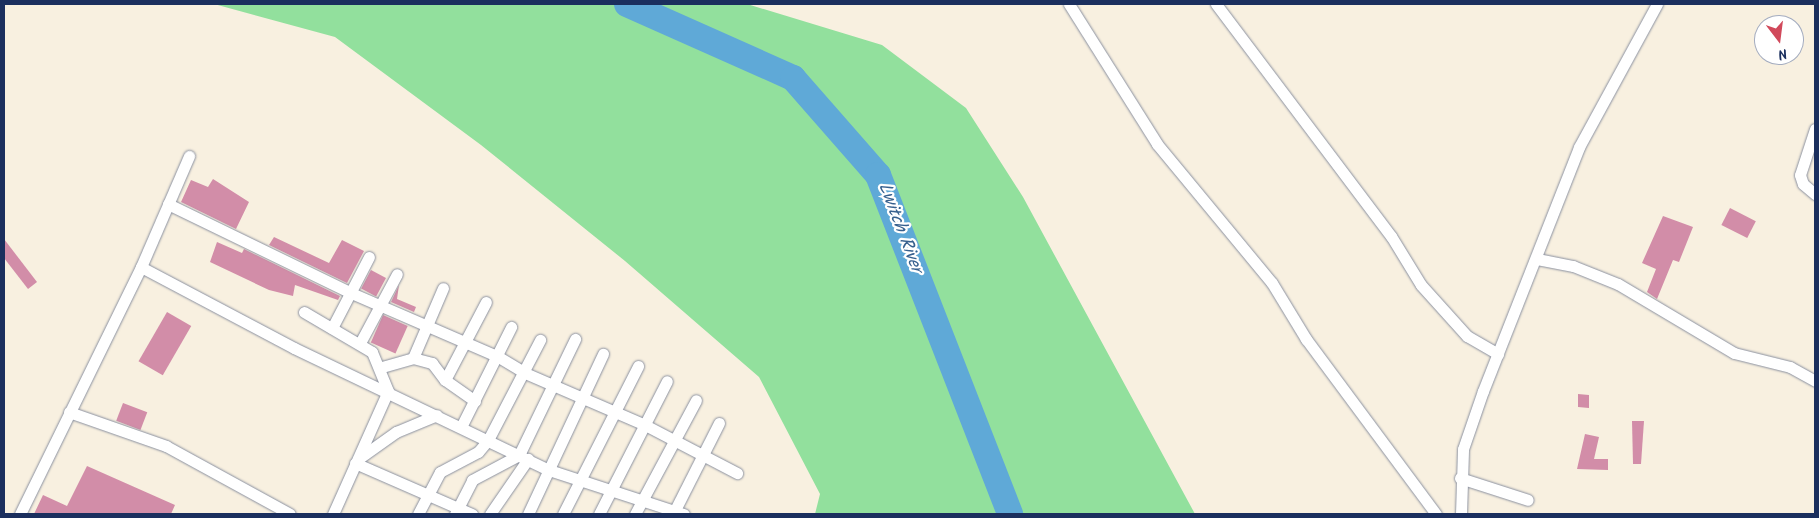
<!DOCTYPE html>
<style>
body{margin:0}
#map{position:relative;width:1819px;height:518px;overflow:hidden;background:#f8f0e0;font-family:Kalam,sans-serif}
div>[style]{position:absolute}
.green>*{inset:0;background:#92e09d}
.river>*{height:26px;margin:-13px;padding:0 13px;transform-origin:13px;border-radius:13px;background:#5fa9d7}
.building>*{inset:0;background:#d28da8;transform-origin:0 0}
.roads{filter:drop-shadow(0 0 1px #8a909f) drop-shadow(0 0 1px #8a909f)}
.street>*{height:11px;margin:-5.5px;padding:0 5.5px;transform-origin:5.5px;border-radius:5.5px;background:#fff}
span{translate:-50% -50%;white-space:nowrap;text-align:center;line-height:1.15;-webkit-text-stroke:4.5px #fff;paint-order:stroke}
.water-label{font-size:18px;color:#36608e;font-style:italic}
.frame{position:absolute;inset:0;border:5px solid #1b2f5e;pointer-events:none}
.north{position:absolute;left:1754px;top:15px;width:50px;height:50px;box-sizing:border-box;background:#fff;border:1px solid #a4acbf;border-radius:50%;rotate:165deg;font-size:14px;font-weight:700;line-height:20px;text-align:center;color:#1b2f5e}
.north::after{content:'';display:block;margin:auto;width:18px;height:22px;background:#d1495b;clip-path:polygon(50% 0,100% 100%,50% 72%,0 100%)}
</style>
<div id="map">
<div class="green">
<i style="clip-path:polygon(214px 4px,747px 4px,882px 45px,966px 108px,1023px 197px,1195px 514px,815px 514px,820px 494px,759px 377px,625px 261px,481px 145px,335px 37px)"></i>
</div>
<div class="river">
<i style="left:627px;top:4px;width:182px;rotate:24deg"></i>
<i style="left:793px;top:78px;width:129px;rotate:48.8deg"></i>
<i style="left:878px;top:175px;width:364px;rotate:68.7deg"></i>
</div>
<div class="building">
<i style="clip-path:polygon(213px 179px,249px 202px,236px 229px,181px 202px,191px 180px,208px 187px)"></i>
<i style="left:1730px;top:208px;width:29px;height:19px;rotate:27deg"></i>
<i style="clip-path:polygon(1663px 216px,1693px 227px,1679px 262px,1673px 260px,1657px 299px,1647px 292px,1656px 269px,1642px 263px)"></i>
<i style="clip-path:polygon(274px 237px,329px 263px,342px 240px,364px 251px,347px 283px,269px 245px)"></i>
<i style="clip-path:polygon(4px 239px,37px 282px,28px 289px,4px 258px)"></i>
<i style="clip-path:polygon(217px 242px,242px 253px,244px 249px,340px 296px,338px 300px,295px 285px,293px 296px,269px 290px,210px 262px)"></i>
<i style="left:371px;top:270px;width:17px;height:21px;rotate:28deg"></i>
<i style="clip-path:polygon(399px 285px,397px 299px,416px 307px,414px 312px,391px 302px)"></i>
<i style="left:167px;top:312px;width:28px;height:57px;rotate:30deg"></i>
<i style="left:383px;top:315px;width:27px;height:30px;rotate:24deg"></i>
<i style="clip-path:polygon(1578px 394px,1589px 395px,1589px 408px,1578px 407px)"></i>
<i style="left:123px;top:403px;width:26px;height:19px;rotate:21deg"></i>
<i style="clip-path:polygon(1632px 421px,1644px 421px,1641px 464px,1633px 464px)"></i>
<i style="clip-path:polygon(1585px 434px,1599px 437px,1594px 459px,1608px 459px,1608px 470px,1577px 469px)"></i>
<i style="clip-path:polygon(87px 466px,175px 505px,171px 514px,34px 514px,43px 495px,67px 506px)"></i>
</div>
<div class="roads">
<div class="street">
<i style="left:1069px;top:4px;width:165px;rotate:57.8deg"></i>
<i style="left:1157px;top:144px;width:180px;rotate:50.4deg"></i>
<i style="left:1272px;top:283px;width:66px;rotate:58.7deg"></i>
<i style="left:1306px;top:339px;width:218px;rotate:53.4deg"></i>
<i style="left:1216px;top:4px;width:291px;rotate:53deg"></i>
<i style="left:1391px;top:236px;width:57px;rotate:58.5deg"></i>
<i style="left:1421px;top:285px;width:69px;rotate:48deg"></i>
<i style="left:1467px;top:336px;width:36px;rotate:30deg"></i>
<i style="left:1815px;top:129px;width:48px;rotate:108.1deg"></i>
<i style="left:1800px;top:175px;width:9px;rotate:72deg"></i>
<i style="left:1803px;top:184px;width:16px;rotate:40deg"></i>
<i style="left:168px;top:204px;width:201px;rotate:25.9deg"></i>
<i style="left:349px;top:292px;width:161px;rotate:23.4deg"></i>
<i style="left:497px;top:356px;width:33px;rotate:31deg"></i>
<i style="left:525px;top:373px;width:131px;rotate:23.4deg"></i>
<i style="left:645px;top:425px;width:104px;rotate:27.6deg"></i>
<i style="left:1537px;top:259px;width:37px;rotate:11deg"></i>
<i style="left:1573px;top:266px;width:48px;rotate:21.8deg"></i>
<i style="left:1618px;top:284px;width:135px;rotate:30.7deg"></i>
<i style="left:1734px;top:353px;width:58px;rotate:14deg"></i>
<i style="left:1790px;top:367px;width:29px;rotate:29deg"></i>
<i style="left:141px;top:267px;width:173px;rotate:27.9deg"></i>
<i style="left:294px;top:348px;width:283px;rotate:25.6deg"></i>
<i style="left:549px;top:470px;width:142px;rotate:18.1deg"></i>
<i style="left:304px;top:312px;width:79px;rotate:30.5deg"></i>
<i style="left:372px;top:352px;width:42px;rotate:67.7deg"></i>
<i style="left:388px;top:391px;width:135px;rotate:114.1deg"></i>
<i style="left:332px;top:328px;width:80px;rotate:-62.5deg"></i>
<i style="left:360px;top:343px;width:78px;rotate:-61.8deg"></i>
<i style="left:413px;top:358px;width:76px;rotate:-66.8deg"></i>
<i style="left:382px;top:367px;width:32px;rotate:-16deg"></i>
<i style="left:413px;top:358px;width:20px;rotate:15deg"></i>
<i style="left:432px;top:363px;width:21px;rotate:53deg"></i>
<i style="left:475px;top:401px;width:37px;rotate:-145deg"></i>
<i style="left:445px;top:380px;width:88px;rotate:-62.3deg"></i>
<i style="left:69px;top:412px;width:103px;rotate:19.3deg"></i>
<i style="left:166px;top:446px;width:141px;rotate:28.7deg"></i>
<i style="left:461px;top:427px;width:112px;rotate:-63.4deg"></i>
<i style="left:358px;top:459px;width:47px;rotate:-35.4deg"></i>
<i style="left:396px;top:432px;width:44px;rotate:-22.5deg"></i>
<i style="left:355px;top:463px;width:128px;rotate:23.6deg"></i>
<i style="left:1460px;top:478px;width:71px;rotate:17.9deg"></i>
<i style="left:20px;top:514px;width:275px;rotate:-63.9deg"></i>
<i style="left:141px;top:267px;width:121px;rotate:-66.6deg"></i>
<i style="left:418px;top:514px;width:47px;rotate:-62.4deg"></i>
<i style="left:440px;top:472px;width:43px;rotate:-27.8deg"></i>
<i style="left:478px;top:452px;width:16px;rotate:-50deg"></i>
<i style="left:488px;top:440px;width:113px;rotate:-62.5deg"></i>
<i style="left:455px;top:514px;width:38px;rotate:-63deg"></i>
<i style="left:472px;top:480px;width:53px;rotate:-28deg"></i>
<i style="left:519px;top:455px;width:129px;rotate:-64.2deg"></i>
<i style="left:490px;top:514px;width:67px;rotate:-55.4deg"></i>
<i style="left:528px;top:514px;width:177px;rotate:-64.9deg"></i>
<i style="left:563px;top:514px;width:166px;rotate:-63.1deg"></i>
<i style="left:599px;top:514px;width:149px;rotate:-62.9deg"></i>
<i style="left:635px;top:514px;width:129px;rotate:-61.8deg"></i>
<i style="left:673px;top:514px;width:102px;rotate:-63.2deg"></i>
<i style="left:1461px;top:514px;width:65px;rotate:-88.2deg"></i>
<i style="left:1463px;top:449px;width:61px;rotate:-71deg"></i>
<i style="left:1483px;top:391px;width:262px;rotate:-68.5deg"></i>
<i style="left:1579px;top:147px;width:163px;rotate:-61.4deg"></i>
</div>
</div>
<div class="water-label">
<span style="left:899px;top:228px;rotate:69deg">Lwitch River</span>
</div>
<div class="frame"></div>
<div class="north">N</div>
</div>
